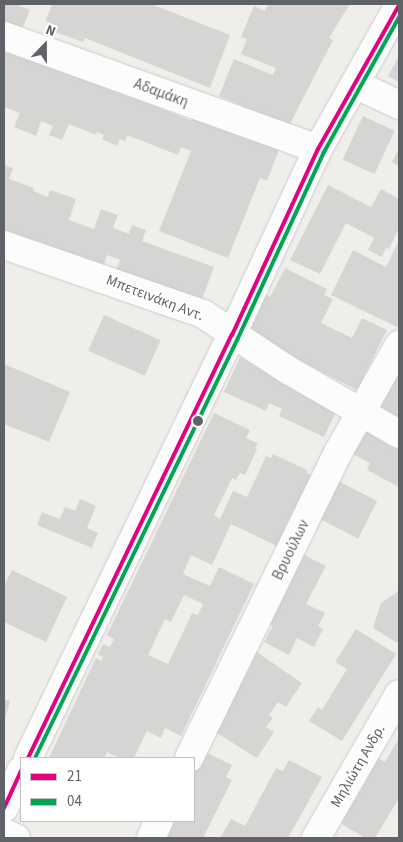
<!DOCTYPE html>
<meta charset="utf-8">
<style>
body{margin:0}
#map{position:relative;width:403px;height:842px;overflow:hidden;background:#efeeea;font-family:"Source Sans 3",sans-serif}
div>[style]{position:absolute}
.building>*{inset:0;background:#d6d5d3;transform-origin:0 0}
.roads{filter:drop-shadow(0 0 1px #cbcccc) drop-shadow(0 0 1px #cbcccc)}
.minor>*{height:28px;margin:-14px;padding:0 14px;transform-origin:14px;border-radius:14px;background:#fdfcfc}
.bus-1>*{height:4px;margin:-2px;padding:0 2px;transform-origin:2px;border-radius:2px;background:#e5007d}
.bus-2>*{height:4px;margin:-2px;padding:0 2px;transform-origin:2px;border-radius:2px;background:#00a651}
.dots>*{width:14px;height:14px;translate:-50% -50%;box-sizing:border-box;border:2px solid #fff;border-radius:50%}
span{translate:-50% -50%;white-space:nowrap;text-align:center;line-height:1.15;-webkit-text-stroke:5px #fff;paint-order:stroke}
.street-label{font-size:15px;color:#5f6368}
.frame{position:absolute;inset:0;border:5px solid #5f6368;pointer-events:none}
.legend{position:absolute;left:20px;top:757px;width:175px;height:65px;box-sizing:border-box;background:#fff;border:1px solid #bfc1c3;margin:0;padding:6px 9px;list-style:none;font-size:15px;color:#5f6368}
.legend li{display:flex;align-items:center;gap:10px;height:25px}
.legend b{width:25px;border:1px solid #bfc1c3}
.north{position:absolute;left:20px;top:20px;width:50px;height:50px;-webkit-text-stroke:4px #fff;paint-order:stroke;rotate:22deg;font-size:14px;font-weight:700;line-height:20px;text-align:center;color:#5f6368}
.north::after{content:'';display:block;margin:auto;width:18px;height:22px;background:#5f6368;clip-path:polygon(50% 0,100% 100%,50% 72%,0 100%)}
</style>
<div id="map">
<div class="building">
<i style="clip-path:polygon(4px 4px,16px 4px,30px 10px,20px 34px,4px 27px)"></i>
<i style="clip-path:polygon(52px 4px,151px 4px,230px 35px,210px 88px,85px 38px,83px 42px,52px 31px,46px 20px)"></i>
<i style="clip-path:polygon(268px 4px,350px 4px,329px 38px,333px 40px,289px 126px,219px 96px,234px 59px,273px 75px,276px 68px,241px 54px,247px 39px,241px 37px,254px 6px,265px 11px)"></i>
<i style="clip-path:polygon(4px 46px,192px 121px,196px 111px,279px 150px,267px 181px,260px 178px,228px 258px,159px 231px,191px 151px,181px 147px,178px 155px,127px 135px,125px 141px,120px 139px,117px 146px,102px 139px,104px 135px,97px 132px,96px 135px,69px 124px,62px 140px,49px 135px,53px 126px,41px 121px,36px 136px,14px 127px,20px 113px,4px 107px)"></i>
<i style="clip-path:polygon(399px 56px,399px 82px,388px 76px)"></i>
<i style="left:363px;top:116px;width:35px;height:48px;rotate:25deg"></i>
<i style="clip-path:polygon(399px 148px,399px 166px,392px 162px)"></i>
<i style="clip-path:polygon(4px 165px,13px 168px,9px 179px,34px 188px,33px 191px,48px 197px,50px 190px,76px 199px,69px 220px,94px 229px,101px 209px,118px 215px,113px 228px,129px 234px,132px 225px,146px 230px,142px 241px,214px 267px,202px 299px,116px 270px,120px 260px,107px 255px,103px 268px,4px 233px)"></i>
<i style="clip-path:polygon(328px 185px,371px 207px,381px 189px,399px 199px,399px 228px,389px 249px,386px 248px,382px 257px,368px 250px,374px 238px,346px 223px,320px 274px,290px 260px)"></i>
<i style="clip-path:polygon(399px 240px,399px 328px,331px 295px,353px 250px,386px 267px)"></i>
<i style="clip-path:polygon(285px 268px,327px 289px,324px 295px,333px 299px,321px 323px,352px 338px,362px 318px,387px 330px,357px 390px,246px 333px,265px 294px,270px 297px)"></i>
<i style="left:104px;top:315px;width:62px;height:39px;rotate:24deg"></i>
<i style="clip-path:polygon(240px 357px,336px 412px,324px 437px,279px 416px,282px 409px,269px 403px,266px 411px,224px 392px)"></i>
<i style="clip-path:polygon(4px 364px,70px 392px,49px 442px,4px 424px)"></i>
<i style="clip-path:polygon(399px 373px,399px 419px,379px 408px)"></i>
<i style="clip-path:polygon(evenodd,214px 413px,250px 430px,246px 438px,258px 443px,255px 448px,257px 449px,245px 475px,240px 473px,236px 480px,232px 478px,214px 515px,220px 519px,233px 491px,247px 497px,266px 456px,271px 458px,273px 454px,307px 470px,307px 473px,311px 475px,277px 546px,231px 524px,212px 565px,191px 555px,183px 574px,210px 586px,219px 567px,254px 584px,181px 736px,165px 728px,161px 738px,147px 731px,134px 758px,120px 758px,107px 752px,104px 758px,49px 758px,96px 658px,101px 661px,103px 657px,98px 654px,103px 644px,110px 647px,114px 639px,107px 635px,214px 413px,184px 595px,203px 604px,198px 615px,192px 613px,168px 664px,148px 655px,165px 619px,171px 622px,184px 595px)"></i>
<i style="clip-path:polygon(362px 428px,399px 449px,399px 487px,367px 470px,370px 463px,349px 452px)"></i>
<i style="left:338px;top:481px;width:44px;height:42px;rotate:27deg"></i>
<i style="clip-path:polygon(80px 499px,96px 506px,87px 528px,98px 533px,92px 548px,37px 525px,42px 512px,60px 519px,65px 507px,75px 511px)"></i>
<i style="clip-path:polygon(302px 554px,326px 566px,306px 604px,325px 613px,318px 626px,323px 629px,314px 647px,297px 638px,289px 655px,264px 642px,273px 626px,267px 622px)"></i>
<i style="clip-path:polygon(12px 570px,67px 597px,46px 642px,4px 622px,4px 586px)"></i>
<i style="clip-path:polygon(399px 591px,399px 644px,373px 628px,381px 603px)"></i>
<i style="clip-path:polygon(356px 629px,396px 654px,342px 741px,309px 721px,318px 707px,322px 710px,347px 669px,335px 662px)"></i>
<i style="clip-path:polygon(252px 649px,302px 683px,286px 707px,278px 702px,269px 715px,273px 718px,266px 727px,274px 732px,257px 758px,212px 730px)"></i>
<i style="clip-path:polygon(4px 699px,10px 701px,4px 723px)"></i>
<i style="clip-path:polygon(399px 738px,399px 798px,375px 838px,365px 838px,340px 823px,371px 772px,366px 769px,374px 756px,385px 762px)"></i>
<i style="clip-path:polygon(207px 753px,232px 765px,226px 777px,232px 780px,203px 838px,156px 838px,169px 821px,194px 821px,194px 766px)"></i>
<i style="clip-path:polygon(289px 760px,322px 777px,288px 838px,220px 838px,231px 819px,245px 826px,276px 768px,283px 771px)"></i>
</div>
<div class="roads">
<div class="minor">
<i style="left:4px;top:36px;width:334px;rotate:19.8deg"></i>
<i style="left:355px;top:84px;width:49px;rotate:25.5deg"></i>
<i style="left:4px;top:245px;width:211px;rotate:19.1deg"></i>
<i style="left:203px;top:314px;width:102px;rotate:33.4deg"></i>
<i style="left:288px;top:370px;width:128px;rotate:30deg"></i>
<i style="left:28px;top:758px;width:470px;rotate:-64.3deg"></i>
<i style="left:232px;top:335px;width:205px;rotate:-65.2deg"></i>
<i style="left:318px;top:149px;width:165px;rotate:-60.6deg"></i>
<i style="left:189px;top:758px;width:342px;rotate:-64deg"></i>
<i style="left:339px;top:451px;width:122px;rotate:-60.5deg"></i>
<i style="left:4px;top:808px;width:41px;rotate:-65.3deg"></i>
<i style="left:4px;top:833px;width:13px;rotate:23deg"></i>
<i style="left:151px;top:838px;width:19px;rotate:-65deg"></i>
<i style="left:316px;top:838px;width:166px;rotate:-60deg"></i>
</div>
</div>
<div class="bus-1">
<i style="left:28px;top:758px;width:470px;rotate:-64.3deg"></i>
<i style="left:232px;top:335px;width:205px;rotate:-65.2deg"></i>
<i style="left:318px;top:149px;width:165px;rotate:-60.6deg"></i>
<i style="left:4px;top:808px;width:41px;rotate:-65.3deg"></i>
</div>
<div class="bus-2">
<i style="left:35px;top:758px;width:466px;rotate:-64.2deg"></i>
<i style="left:238px;top:338px;width:205px;rotate:-65.2deg"></i>
<i style="left:324px;top:152px;width:154px;rotate:-60.9deg"></i>
</div>
<div class="dots">
<i style="left:198px;top:421px;background:#5f6368"></i>
</div>
<div class="street-label">
<span style="left:161px;top:93px;rotate:20deg">Αδαμάκη</span>
<span style="left:155px;top:298px;rotate:21deg">Μπετεινάκη Αντ.</span>
<span style="left:291px;top:550px;rotate:-64deg">Βρυούλων</span>
<span style="left:358px;top:766px;rotate:-60deg">Μηλιώτη Ανδρ.</span>
</div>
<div class="frame"></div>
<ul class="legend">
<li><b style="height:6px;background:#e5007d"></b>21</li>
<li><b style="height:6px;background:#00a651"></b>04</li>
</ul>
<div class="north">N</div>
</div>
